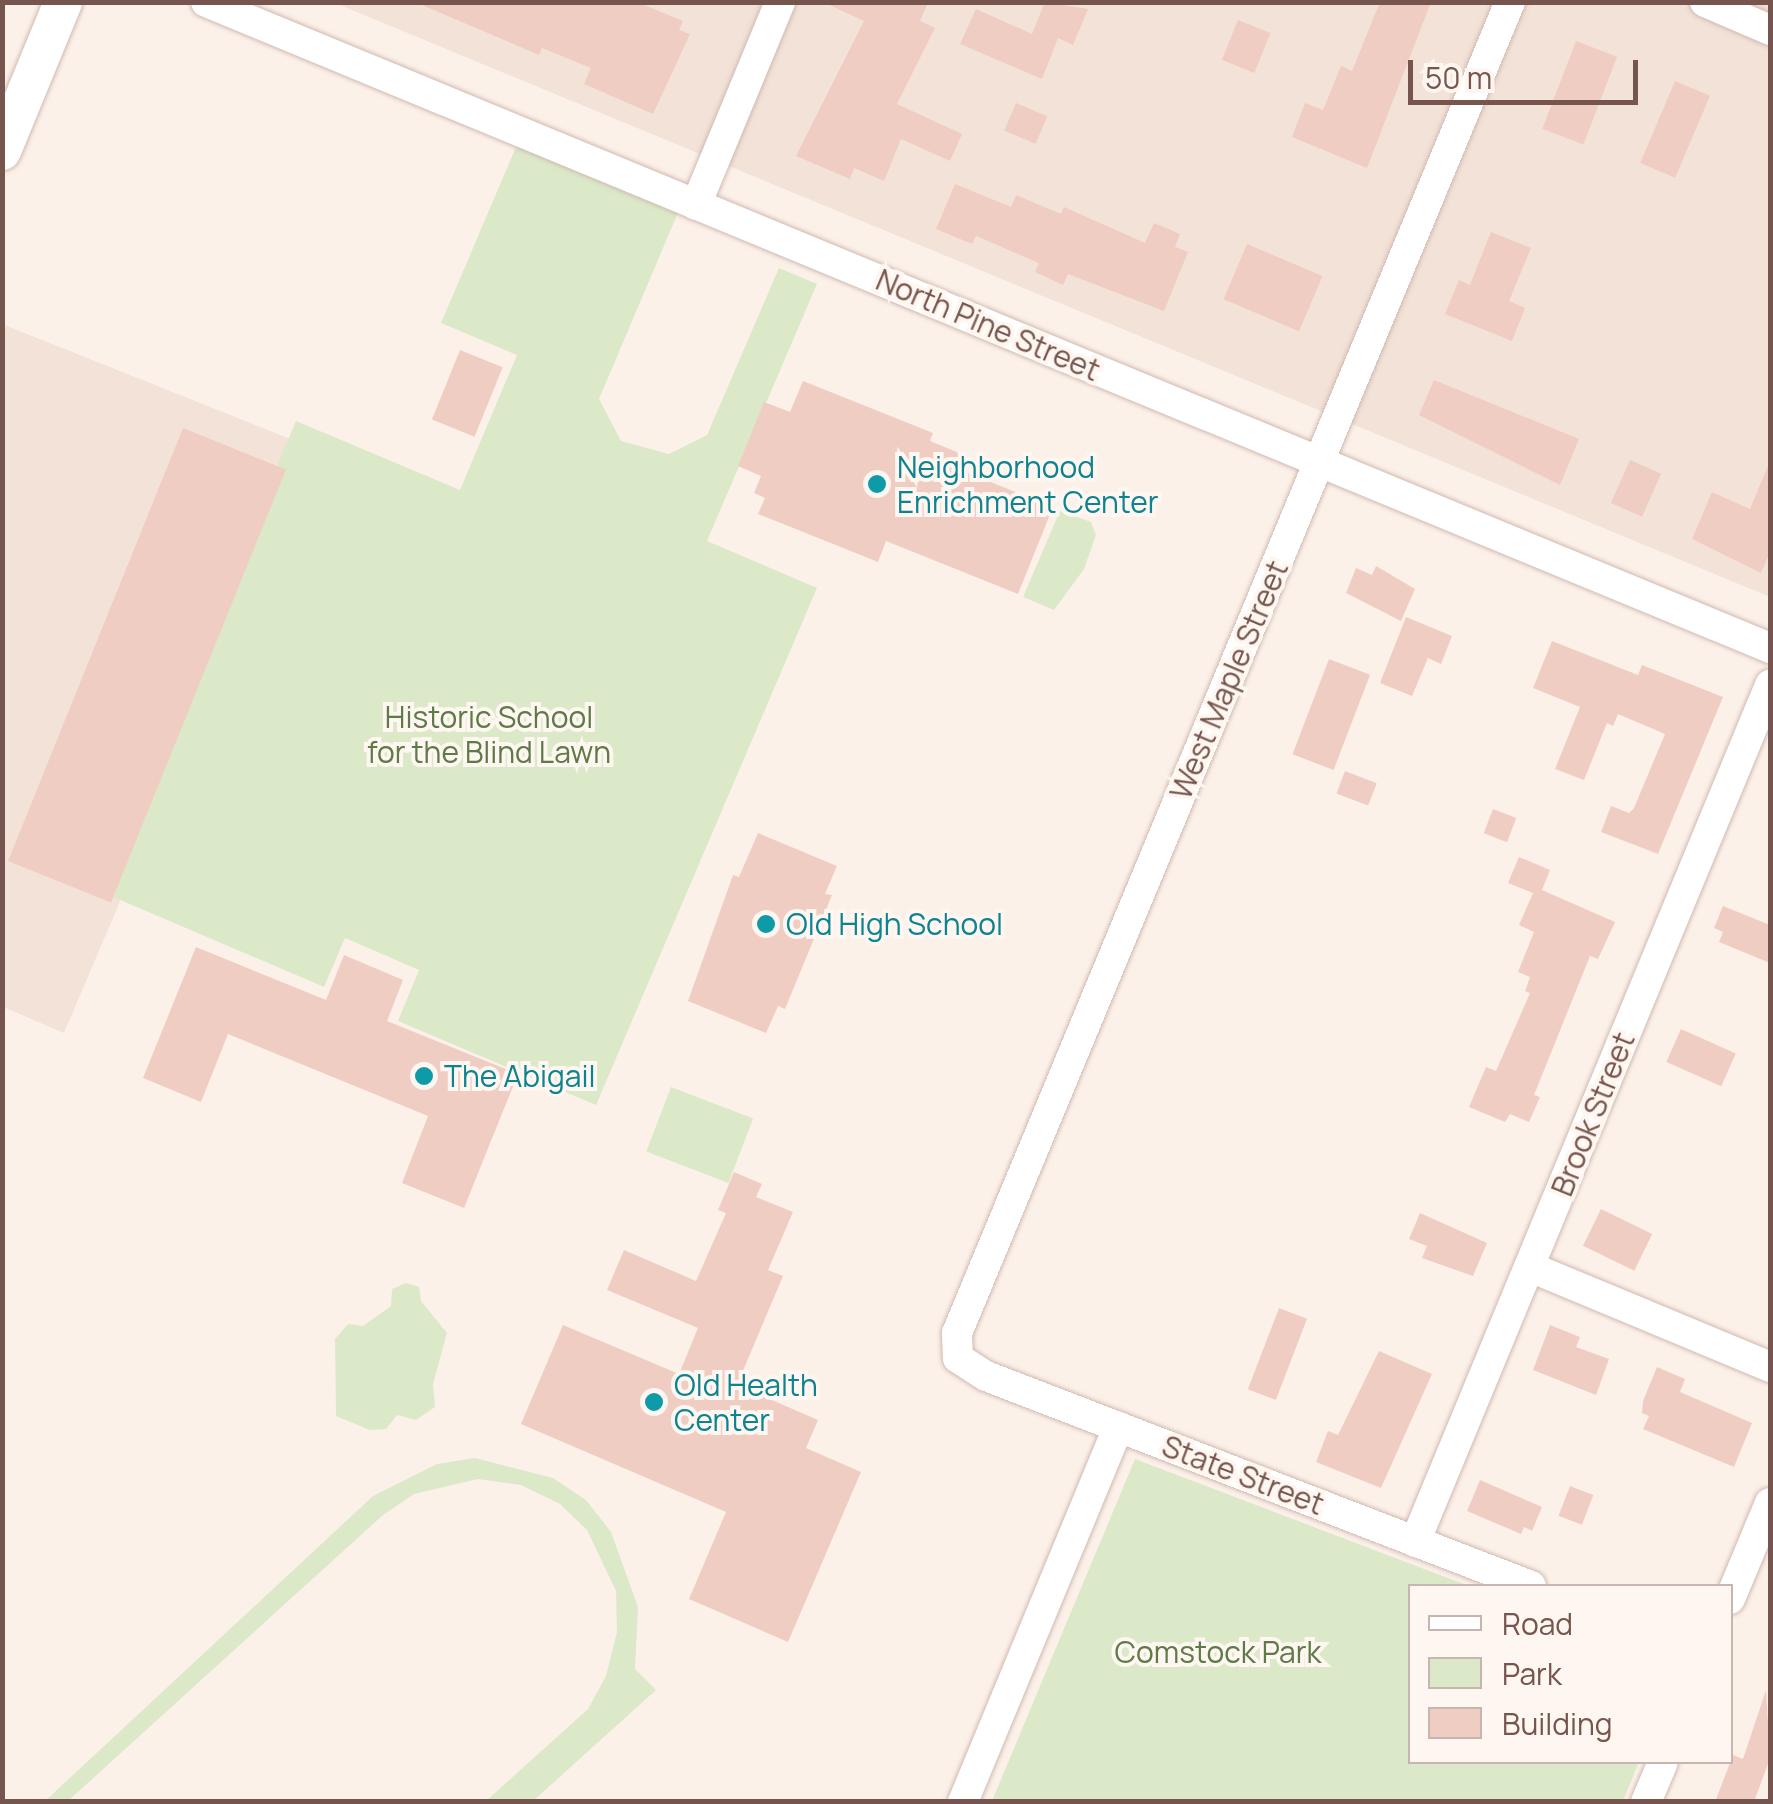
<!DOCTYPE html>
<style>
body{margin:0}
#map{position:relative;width:1773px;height:1804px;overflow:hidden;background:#fcf1e9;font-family:Manrope,sans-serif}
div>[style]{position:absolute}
.residential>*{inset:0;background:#f3e2d8}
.green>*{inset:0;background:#dbe9c8;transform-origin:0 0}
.building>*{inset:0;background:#f0cdc2;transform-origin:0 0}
.roads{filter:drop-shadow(0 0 2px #cfbab2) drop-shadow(0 0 2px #cfbab2)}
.minor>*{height:30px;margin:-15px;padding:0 15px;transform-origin:15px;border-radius:15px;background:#fff}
.tertiary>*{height:38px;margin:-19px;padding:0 19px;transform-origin:19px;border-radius:19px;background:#fff}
.dots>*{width:28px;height:28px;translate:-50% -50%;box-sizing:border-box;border:5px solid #fef6f0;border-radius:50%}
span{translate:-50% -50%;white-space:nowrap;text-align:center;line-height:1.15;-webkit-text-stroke:8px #fef6f0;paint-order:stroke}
.street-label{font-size:30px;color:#75554e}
.culture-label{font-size:30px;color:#0d838f}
.left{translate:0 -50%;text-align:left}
.park-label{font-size:30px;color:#5e7a46}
.frame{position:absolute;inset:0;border:5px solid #75554e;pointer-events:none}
.legend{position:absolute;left:1408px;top:1584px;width:325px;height:180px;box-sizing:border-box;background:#fef6f0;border:2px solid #c7b6af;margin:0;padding:12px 18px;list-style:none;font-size:30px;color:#75554e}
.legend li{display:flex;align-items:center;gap:20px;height:50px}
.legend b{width:50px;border:2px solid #c7b6af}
.scale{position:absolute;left:1408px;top:60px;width:230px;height:45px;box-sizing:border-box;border:5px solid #75554e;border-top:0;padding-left:12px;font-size:30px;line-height:35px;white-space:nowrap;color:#75554e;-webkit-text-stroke:8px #fef6f0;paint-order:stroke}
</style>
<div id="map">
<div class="residential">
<i style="clip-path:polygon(335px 3px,1770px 3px,1770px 597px)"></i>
<i style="clip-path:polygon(2px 324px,313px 448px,64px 1033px,3px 1007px)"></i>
</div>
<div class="green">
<i style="clip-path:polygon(519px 140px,680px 208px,599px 399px,621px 441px,669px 454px,707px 435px,779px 268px,817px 284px,707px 541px,817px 588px,596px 1105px,398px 1021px,419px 970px,345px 938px,324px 987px,97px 890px,296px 421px,460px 490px,517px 355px,441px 323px)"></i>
<i style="clip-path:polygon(1060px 511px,1091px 522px,1096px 535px,1084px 569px,1054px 610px,1023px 597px)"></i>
<i style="left:671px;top:1087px;width:88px;height:69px;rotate:21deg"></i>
<i style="clip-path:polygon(406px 1283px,419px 1287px,421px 1301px,447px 1333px,433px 1384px,435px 1407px,416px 1420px,397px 1415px,386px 1429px,370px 1430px,336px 1416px,335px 1339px,348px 1324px,363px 1326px,391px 1306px,392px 1289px)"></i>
<i style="clip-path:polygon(475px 1458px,553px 1478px,586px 1500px,611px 1532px,638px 1607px,635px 1669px,656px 1690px,533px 1801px,486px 1801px,588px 1709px,606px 1676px,617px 1632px,616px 1591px,587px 1530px,560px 1504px,521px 1485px,478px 1479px,414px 1494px,383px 1515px,68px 1801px,45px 1801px,373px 1496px,437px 1464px)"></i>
<i style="clip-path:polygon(1135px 1459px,1469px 1586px,1410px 1586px,1410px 1762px,1639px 1762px,1623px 1801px,992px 1801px)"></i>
</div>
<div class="building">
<i style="clip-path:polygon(415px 2px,637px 2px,683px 21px,679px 30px,690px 34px,653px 114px,584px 84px,591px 68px,542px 48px,539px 55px)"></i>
<i style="clip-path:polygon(823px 2px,928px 2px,920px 21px,935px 28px,897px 104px,962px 134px,950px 161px,901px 139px,884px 181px,854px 168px,850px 179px,796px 156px,864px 21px)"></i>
<i style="clip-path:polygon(1045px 2px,1088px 9px,1073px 45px,1058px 38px,1042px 79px,960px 44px,976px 9px,1032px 34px)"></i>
<i style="clip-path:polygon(1380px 2px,1431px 2px,1367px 168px,1292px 137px,1305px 103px,1323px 110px,1341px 66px,1352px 71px)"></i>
<i style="left:1238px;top:20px;width:35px;height:43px;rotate:22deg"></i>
<i style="left:1576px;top:41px;width:44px;height:94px;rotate:21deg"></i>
<i style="left:1675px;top:81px;width:38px;height:89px;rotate:23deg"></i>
<i style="left:1016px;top:103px;width:34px;height:30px;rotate:23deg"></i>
<i style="clip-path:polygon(955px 184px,1011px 207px,1016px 195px,1061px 214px,1064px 207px,1145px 243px,1154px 223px,1180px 234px,1175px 247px,1188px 252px,1164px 311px,1068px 274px,1063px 285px,1035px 272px,1039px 263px,976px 236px,972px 244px,936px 229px)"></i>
<i style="clip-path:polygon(1491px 232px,1531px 248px,1509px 301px,1525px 308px,1512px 341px,1445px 314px,1459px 280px,1470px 285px)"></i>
<i style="left:1247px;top:244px;width:82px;height:60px;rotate:23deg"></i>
<i style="left:460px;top:350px;width:46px;height:75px;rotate:22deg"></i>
<i style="clip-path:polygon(1434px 380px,1579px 439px,1560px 485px,1419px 415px)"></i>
<i style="clip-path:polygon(803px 381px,933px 433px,930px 441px,964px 455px,958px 469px,1053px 507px,1018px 594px,886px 541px,878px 562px,758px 514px,765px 498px,754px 493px,761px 476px,738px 466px,764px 402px,790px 412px)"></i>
<i style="left:183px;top:428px;width:111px;height:467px;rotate:22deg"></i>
<i style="left:1630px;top:460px;width:34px;height:47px;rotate:24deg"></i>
<i style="clip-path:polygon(1770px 461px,1770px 552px,1761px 573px,1692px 539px,1712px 492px,1750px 509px)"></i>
<i style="clip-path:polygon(1376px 566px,1415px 589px,1401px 621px,1346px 593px,1356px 568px,1372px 575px)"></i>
<i style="clip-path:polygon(1406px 617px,1452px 636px,1441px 664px,1428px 658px,1412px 696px,1380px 683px)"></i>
<i style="clip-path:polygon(1552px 641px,1638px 675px,1642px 665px,1723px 697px,1658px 854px,1601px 832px,1611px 806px,1629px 813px,1634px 808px,1665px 734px,1618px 714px,1613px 726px,1607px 723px,1584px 780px,1555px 769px,1580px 707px,1533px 688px)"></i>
<i style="left:1329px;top:659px;width:44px;height:102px;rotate:21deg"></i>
<i style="left:1345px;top:771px;width:34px;height:24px;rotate:21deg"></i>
<i style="left:1493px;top:809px;width:25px;height:26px;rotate:21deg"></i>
<i style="clip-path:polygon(758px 833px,837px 866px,825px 894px,832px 895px,785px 1009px,778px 1006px,766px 1033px,688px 1001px,733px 875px,739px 877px)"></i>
<i style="clip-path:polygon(1519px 857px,1550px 870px,1542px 890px,1615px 922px,1598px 959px,1590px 956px,1534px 1095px,1540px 1097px,1529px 1122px,1510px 1114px,1505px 1122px,1469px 1107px,1486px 1067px,1496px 1071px,1530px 993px,1525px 991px,1530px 977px,1518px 972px,1534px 932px,1519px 925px,1533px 893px,1508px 883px)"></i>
<i style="clip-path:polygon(1723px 906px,1770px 925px,1770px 963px,1719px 942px,1723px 932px,1714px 928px)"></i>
<i style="clip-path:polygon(196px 947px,326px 1000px,344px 955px,403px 980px,387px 1021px,518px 1074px,464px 1208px,402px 1183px,428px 1116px,228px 1034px,201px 1102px,143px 1078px)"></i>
<i style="left:1681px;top:1029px;width:60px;height:36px;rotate:24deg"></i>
<i style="clip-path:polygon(734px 1172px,762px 1184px,756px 1197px,793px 1212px,768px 1270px,783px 1276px,737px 1385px,818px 1420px,806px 1448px,861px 1472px,788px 1642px,689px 1599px,726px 1512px,521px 1424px,563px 1325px,679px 1374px,698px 1328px,607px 1290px,624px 1250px,696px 1281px,726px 1213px,718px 1210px)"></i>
<i style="left:1601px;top:1209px;width:57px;height:41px;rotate:26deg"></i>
<i style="clip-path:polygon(1420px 1213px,1487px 1243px,1473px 1276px,1422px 1258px,1427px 1246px,1409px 1239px)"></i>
<i style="left:1279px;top:1308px;width:30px;height:87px;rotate:21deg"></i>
<i style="clip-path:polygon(1550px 1325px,1580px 1337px,1576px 1347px,1609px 1359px,1596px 1395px,1533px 1370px)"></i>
<i style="clip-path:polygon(1379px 1351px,1432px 1374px,1381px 1488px,1316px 1462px,1328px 1431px,1338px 1435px)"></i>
<i style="clip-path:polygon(1657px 1367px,1685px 1379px,1680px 1392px,1752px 1423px,1734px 1467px,1643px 1429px,1649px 1416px,1642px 1413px,1643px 1401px)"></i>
<i style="clip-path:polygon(1480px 1480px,1542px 1507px,1532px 1531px,1524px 1527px,1521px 1534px,1467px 1511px)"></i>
<i style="left:1570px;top:1486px;width:25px;height:32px;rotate:21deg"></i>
<i style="clip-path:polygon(1766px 1690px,1770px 1758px,1754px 1802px,1715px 1802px,1733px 1755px,1743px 1759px)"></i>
</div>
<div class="roads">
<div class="minor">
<i style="left:206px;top:2px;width:1692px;rotate:22.44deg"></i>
<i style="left:1510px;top:2px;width:1441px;rotate:112.56deg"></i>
<i style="left:957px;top:1333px;width:25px;rotate:88deg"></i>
<i style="left:958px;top:1358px;width:33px;rotate:33deg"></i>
<i style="left:986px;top:1376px;width:584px;rotate:21.07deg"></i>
<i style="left:1705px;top:2px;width:71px;rotate:23.3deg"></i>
<i style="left:696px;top:205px;width:220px;rotate:-67.5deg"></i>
<i style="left:1530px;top:1267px;width:260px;rotate:22.6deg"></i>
<i style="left:1415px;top:1542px;width:928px;rotate:-67.5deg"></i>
<i style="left:1730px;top:1599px;width:104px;rotate:-67.4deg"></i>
<i style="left:963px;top:1802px;width:406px;rotate:-67.5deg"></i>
<i style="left:1646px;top:1802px;width:43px;rotate:-67deg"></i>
</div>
<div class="tertiary">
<i style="left:2px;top:151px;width:161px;rotate:-67.7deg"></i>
</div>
</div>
<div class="dots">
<i style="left:877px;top:484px;background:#0f9aa8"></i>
<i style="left:766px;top:924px;background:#0f9aa8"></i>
<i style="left:424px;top:1076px;background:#0f9aa8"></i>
<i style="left:654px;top:1402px;background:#0f9aa8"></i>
</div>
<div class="street-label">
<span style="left:988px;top:325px;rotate:23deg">North Pine Street</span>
<span style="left:1229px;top:680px;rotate:-67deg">West Maple Street</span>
<span style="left:1593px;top:1114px;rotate:-68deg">Brook Street</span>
<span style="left:1243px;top:1475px;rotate:21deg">State Street</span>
</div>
<div class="culture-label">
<span class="left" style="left:897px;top:484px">Neighborhood<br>Enrichment Center</span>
<span class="left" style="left:786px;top:924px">Old High School</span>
<span class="left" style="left:444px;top:1076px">The Abigail</span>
<span class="left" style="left:674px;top:1402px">Old Health<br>Center</span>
</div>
<div class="park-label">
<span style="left:489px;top:734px">Historic School<br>for the Blind Lawn</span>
<span style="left:1218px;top:1652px">Comstock Park</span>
</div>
<div class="frame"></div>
<ul class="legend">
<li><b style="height:12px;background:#fff"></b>Road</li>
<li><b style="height:28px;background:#dbe9c8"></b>Park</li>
<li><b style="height:28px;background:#f0cdc2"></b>Building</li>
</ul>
<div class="scale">50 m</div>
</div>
